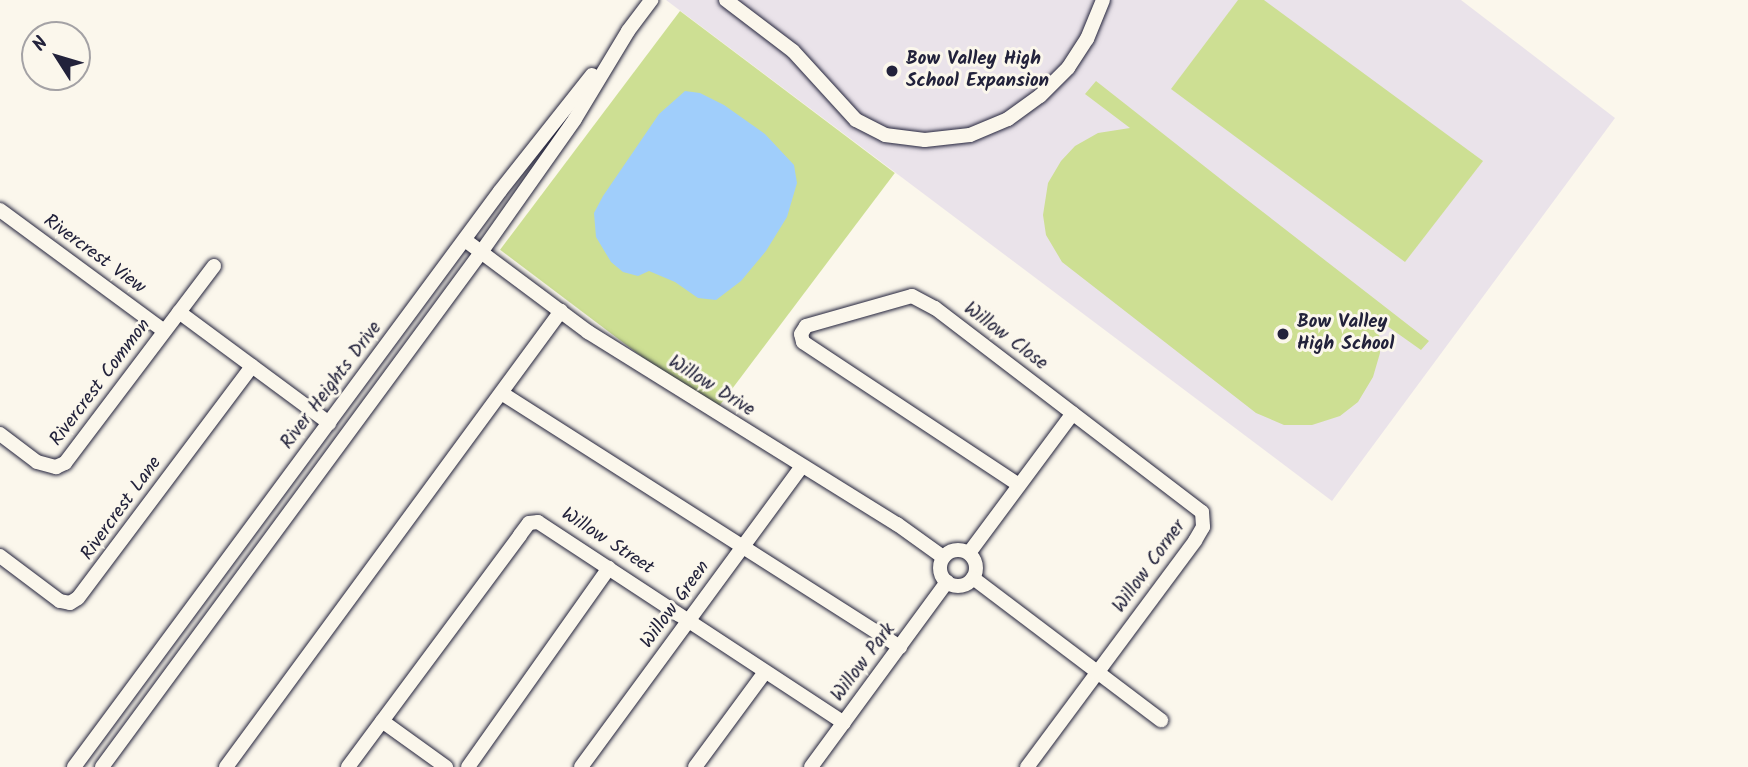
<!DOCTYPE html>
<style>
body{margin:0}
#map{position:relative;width:1748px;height:767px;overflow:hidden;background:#fbf7ec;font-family:Kalam,sans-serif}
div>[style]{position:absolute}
.built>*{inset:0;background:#eae3ea}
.green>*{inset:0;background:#cddf93;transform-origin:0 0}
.water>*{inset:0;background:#a0cefb}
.roads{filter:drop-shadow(0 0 2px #22223b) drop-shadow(0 0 2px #22223b)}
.minor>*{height:14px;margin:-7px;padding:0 7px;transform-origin:7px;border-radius:7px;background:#fbf7ec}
.minor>.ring{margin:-7px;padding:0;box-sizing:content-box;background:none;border:14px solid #fbf7ec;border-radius:50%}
.dots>*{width:19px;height:19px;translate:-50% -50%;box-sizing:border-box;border:4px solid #fbf7ec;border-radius:50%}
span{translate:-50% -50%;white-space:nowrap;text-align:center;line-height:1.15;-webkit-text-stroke:6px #fbf7ec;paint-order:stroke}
.poi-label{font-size:19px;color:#22223b;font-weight:700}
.left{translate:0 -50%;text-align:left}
.street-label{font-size:19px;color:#22223b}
.north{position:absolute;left:21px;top:21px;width:70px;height:70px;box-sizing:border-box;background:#fbf7ec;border:2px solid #a4a2a5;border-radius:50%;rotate:307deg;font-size:19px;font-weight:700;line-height:28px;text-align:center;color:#22223b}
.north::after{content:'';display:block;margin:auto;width:24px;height:32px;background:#22223b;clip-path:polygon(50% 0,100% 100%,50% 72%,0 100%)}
</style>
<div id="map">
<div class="built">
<i style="clip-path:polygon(666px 0,1461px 0,1615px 118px,1332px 501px)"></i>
</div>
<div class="green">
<i style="clip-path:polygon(1238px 0,1264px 0,1483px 161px,1405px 262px,1171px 89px)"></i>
<i style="left:680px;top:11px;width:269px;height:299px;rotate:37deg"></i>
<i style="clip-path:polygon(1096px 81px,1232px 188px,1429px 341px,1421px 350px,1373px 316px,1379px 331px,1380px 353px,1373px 377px,1358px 402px,1340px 416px,1312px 425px,1284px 425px,1256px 413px,1062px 262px,1046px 235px,1043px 215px,1048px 183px,1061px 161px,1075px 146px,1098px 133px,1130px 128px,1085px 94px)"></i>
</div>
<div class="water">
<i style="clip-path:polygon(685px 91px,700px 93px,724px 105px,765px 134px,794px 165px,797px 183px,787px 217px,766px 251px,741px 281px,716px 300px,698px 298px,675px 282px,649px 271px,638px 276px,623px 272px,611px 262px,596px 237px,594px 213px,603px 196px,659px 114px)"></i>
</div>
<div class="roads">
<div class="minor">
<i style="left:726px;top:0;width:84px;rotate:37.3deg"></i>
<i style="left:793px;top:51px;width:93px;rotate:47.6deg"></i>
<i style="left:856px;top:120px;width:33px;rotate:27deg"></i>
<i style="left:885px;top:135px;width:40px;rotate:7.1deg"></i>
<i style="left:925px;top:140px;width:45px;rotate:-6.3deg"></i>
<i style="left:970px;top:135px;width:41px;rotate:-22.8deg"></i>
<i style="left:1008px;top:119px;width:39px;rotate:-36deg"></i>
<i style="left:1040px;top:96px;width:40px;rotate:-45deg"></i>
<i style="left:1068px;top:68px;width:35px;rotate:-57deg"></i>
<i style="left:1087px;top:39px;width:42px;rotate:-67.7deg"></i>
<i style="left:0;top:210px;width:204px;rotate:36.4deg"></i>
<i style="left:465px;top:240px;width:154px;rotate:36.8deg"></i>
<i style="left:588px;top:332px;width:364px;rotate:31.9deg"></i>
<i style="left:897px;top:524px;width:57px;rotate:35.7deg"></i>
<i style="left:179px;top:312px;width:187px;rotate:36.5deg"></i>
<i style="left:503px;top:394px;width:471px;rotate:32.5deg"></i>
<i style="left:0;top:434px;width:46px;rotate:37.1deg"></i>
<i style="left:37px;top:462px;width:20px;rotate:15deg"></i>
<i style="left:56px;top:467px;width:10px;rotate:-24deg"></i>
<i style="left:65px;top:463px;width:247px;rotate:-52.9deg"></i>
<i style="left:1019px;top:485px;width:259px;rotate:-146.5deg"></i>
<i style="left:803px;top:342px;width:8px;rotate:-104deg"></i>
<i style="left:801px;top:334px;width:9px;rotate:-58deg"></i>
<i style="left:806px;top:326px;width:110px;rotate:-15.8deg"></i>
<i style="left:912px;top:296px;width:26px;rotate:28deg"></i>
<i style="left:935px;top:308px;width:336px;rotate:37.4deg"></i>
<i style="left:1202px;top:512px;width:15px;rotate:86deg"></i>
<i style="left:1203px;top:527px;width:16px;rotate:120deg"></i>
<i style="left:1195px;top:541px;width:282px;rotate:126.6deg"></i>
<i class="ring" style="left:940px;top:550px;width:22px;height:22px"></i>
<i style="left:969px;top:553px;width:174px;rotate:-53.4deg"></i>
<i style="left:0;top:556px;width:75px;rotate:36.9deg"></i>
<i style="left:60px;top:601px;width:10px;rotate:11deg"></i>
<i style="left:70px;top:603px;width:9px;rotate:-32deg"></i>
<i style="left:78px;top:598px;width:290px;rotate:-53.1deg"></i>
<i style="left:973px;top:578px;width:236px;rotate:37.1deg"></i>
<i style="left:382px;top:721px;width:79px;rotate:35.7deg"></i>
<i style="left:74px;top:767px;width:716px;rotate:-53.51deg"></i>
<i style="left:500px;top:191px;width:148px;rotate:-51.6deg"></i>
<i style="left:102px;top:767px;width:641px;rotate:-53.63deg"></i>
<i style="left:482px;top:251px;width:161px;rotate:-54.8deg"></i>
<i style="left:575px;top:119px;width:103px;rotate:-58.9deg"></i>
<i style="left:628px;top:31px;width:39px;rotate:-53deg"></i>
<i style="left:226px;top:767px;width:566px;rotate:-53.7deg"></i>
<i style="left:348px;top:767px;width:289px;rotate:-53.4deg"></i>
<i style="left:520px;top:535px;width:15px;rotate:-53deg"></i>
<i style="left:529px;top:523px;width:9px;rotate:-6deg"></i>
<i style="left:538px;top:522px;width:366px;rotate:33.3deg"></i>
<i style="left:468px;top:767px;width:244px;rotate:-54.7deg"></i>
<i style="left:581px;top:767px;width:373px;rotate:-53.7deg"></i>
<i style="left:695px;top:767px;width:118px;rotate:-53.6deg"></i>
<i style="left:811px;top:767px;width:230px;rotate:-53.7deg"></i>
</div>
</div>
<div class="dots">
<i style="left:892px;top:71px;background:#22223b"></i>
<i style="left:1283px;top:334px;background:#22223b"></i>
</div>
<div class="poi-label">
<span class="left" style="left:906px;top:71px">Bow Valley High<br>School Expansion</span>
<span class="left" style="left:1297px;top:334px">Bow Valley<br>High School</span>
</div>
<div class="street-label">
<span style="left:94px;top:255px;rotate:36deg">Rivercrest View</span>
<span style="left:1005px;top:337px;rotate:37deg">Willow Close</span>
<span style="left:101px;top:383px;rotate:-53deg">Rivercrest Common</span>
<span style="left:332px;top:386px;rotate:-53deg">River Heights Drive</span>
<span style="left:711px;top:387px;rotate:32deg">Willow Drive</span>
<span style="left:122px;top:509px;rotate:-54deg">Rivercrest Lane</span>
<span style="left:607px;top:542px;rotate:33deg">Willow Street</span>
<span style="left:1150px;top:567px;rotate:-54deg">Willow Corner</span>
<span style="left:676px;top:605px;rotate:-54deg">Willow Green</span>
<span style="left:864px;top:663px;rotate:-53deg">Willow Park</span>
</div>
<div class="north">N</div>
</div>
